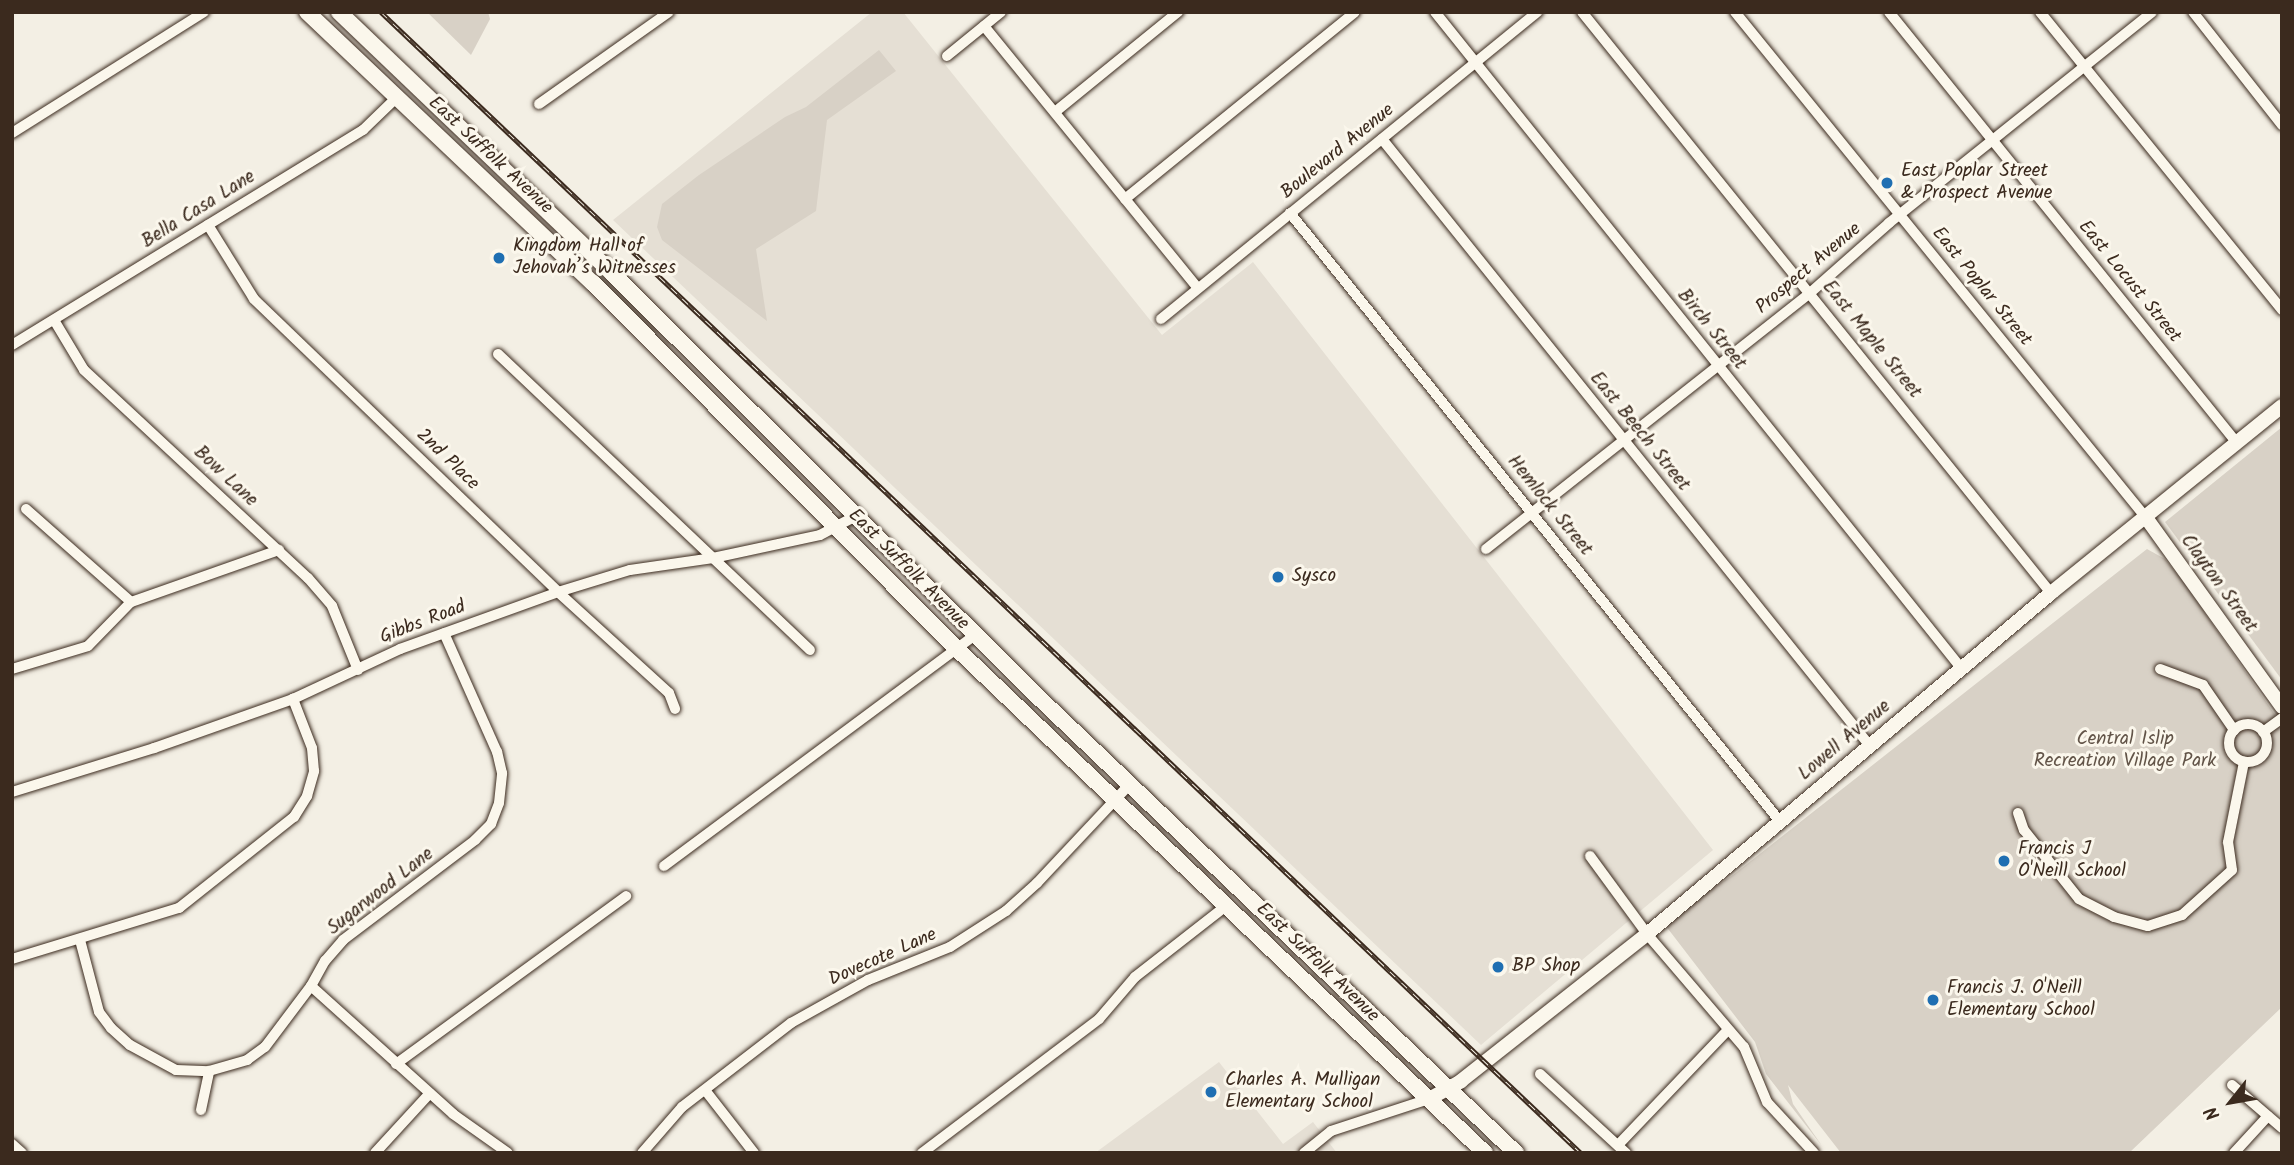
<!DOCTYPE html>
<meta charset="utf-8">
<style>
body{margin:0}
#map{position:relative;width:2294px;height:1165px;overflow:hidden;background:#f3efe4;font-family:Kalam,sans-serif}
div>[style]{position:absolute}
.built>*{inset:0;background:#e5dfd4}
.green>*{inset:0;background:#d8d1c6}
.roads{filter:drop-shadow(0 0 2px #3b2a1e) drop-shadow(0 0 2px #3b2a1e)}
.minor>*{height:10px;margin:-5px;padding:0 5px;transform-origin:5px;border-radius:5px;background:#fbf7ec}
.minor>.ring{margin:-5px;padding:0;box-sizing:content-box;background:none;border:10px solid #fbf7ec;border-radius:50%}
.tertiary>*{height:14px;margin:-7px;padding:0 7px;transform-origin:7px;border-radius:7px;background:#fbf7ec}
.secondary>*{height:16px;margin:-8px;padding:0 8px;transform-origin:8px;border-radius:8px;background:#fbf7ec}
.rail>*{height:5px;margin-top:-2.5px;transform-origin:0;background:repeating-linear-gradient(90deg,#fbf7ec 0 8px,#3b2a1e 0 16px);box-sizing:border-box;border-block:2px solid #3b2a1e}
.dots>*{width:19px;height:19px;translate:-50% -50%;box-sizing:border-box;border:4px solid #fbf7ec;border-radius:50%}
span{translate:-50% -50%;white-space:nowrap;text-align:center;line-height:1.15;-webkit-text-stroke:6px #fbf7ec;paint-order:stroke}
.street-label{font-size:19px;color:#3b2a1e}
.poi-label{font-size:19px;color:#3b2a1e}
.left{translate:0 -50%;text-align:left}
.park-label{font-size:19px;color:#625448}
.frame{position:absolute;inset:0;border:14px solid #3b2a1e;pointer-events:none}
.north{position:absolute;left:2196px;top:1067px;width:70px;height:70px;-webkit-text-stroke:5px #fbf7ec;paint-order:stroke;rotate:239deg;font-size:19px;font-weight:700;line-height:28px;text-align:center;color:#3b2a1e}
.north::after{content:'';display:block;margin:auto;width:24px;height:32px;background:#3b2a1e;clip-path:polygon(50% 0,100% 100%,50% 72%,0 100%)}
</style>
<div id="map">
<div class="built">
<i style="clip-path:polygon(872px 12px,903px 12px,1162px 335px,1253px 262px,1713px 850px,1481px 1045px,613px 220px)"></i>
<i style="clip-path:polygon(1219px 1062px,1283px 1144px,1313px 1122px,1337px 1153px,1095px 1153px)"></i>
</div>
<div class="green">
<i style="clip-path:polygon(427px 12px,488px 12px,490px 19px,471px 55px)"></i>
<i style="clip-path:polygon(879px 50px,896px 71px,827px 120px,816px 211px,756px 249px,767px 321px,662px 240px,657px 227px,662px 204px,699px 175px,785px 117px,806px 107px)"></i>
<i style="clip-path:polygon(2282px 427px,2282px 680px,2165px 522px)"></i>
<i style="clip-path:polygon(2147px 549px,2165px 559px,2185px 584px,2282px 725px,2282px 1007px,2129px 1153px,1841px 1153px,1788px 1085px,1793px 1104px,1822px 1146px,1766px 1074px,1755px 1042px,1662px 921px,1733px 875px)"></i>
</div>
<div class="roads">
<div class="minor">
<i style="left:1435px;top:12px;width:842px;rotate:51.27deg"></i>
<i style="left:1582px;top:12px;width:747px;rotate:51.09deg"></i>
<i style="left:1735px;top:12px;width:653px;rotate:50.9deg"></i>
<i style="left:1889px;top:12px;width:554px;rotate:51.08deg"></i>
<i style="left:2040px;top:12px;width:384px;rotate:50.9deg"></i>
<i style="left:2193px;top:12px;width:144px;rotate:51.8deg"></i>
<i style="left:984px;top:26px;width:338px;rotate:50.8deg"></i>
<i style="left:947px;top:56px;width:70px;rotate:-39.2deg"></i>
<i style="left:539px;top:104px;width:159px;rotate:-35.3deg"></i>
<i style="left:1055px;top:112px;width:159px;rotate:-39.1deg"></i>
<i style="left:12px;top:133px;width:227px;rotate:-32.2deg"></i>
<i style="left:1382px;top:139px;width:779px;rotate:51.2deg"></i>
<i style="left:1125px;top:199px;width:296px;rotate:-39.1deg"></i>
<i style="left:1290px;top:213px;width:779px;rotate:51.15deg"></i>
<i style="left:208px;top:225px;width:87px;rotate:58.1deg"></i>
<i style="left:254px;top:299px;width:422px;rotate:43.9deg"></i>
<i style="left:558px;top:592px;width:150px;rotate:42.3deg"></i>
<i style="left:669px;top:693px;width:17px;rotate:69deg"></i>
<i style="left:1161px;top:319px;width:486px;rotate:-39.2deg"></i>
<i style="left:54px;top:320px;width:58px;rotate:59deg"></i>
<i style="left:84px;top:370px;width:306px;rotate:42.9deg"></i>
<i style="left:308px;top:578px;width:37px;rotate:49deg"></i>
<i style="left:332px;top:606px;width:69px;rotate:67.9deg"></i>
<i style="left:12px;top:345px;width:412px;rotate:-31.5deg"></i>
<i style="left:363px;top:130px;width:47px;rotate:-44.1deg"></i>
<i style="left:498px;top:354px;width:430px;rotate:43.5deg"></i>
<i style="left:26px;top:509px;width:140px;rotate:41.5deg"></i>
<i style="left:1486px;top:549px;width:413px;rotate:-38.3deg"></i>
<i style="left:1810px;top:293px;width:106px;rotate:-41.5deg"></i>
<i style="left:1889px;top:223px;width:337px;rotate:-38.7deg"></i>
<i style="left:12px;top:669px;width:79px;rotate:-16.8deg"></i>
<i style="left:88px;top:646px;width:62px;rotate:-45.7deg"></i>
<i style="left:131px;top:602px;width:157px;rotate:-19.4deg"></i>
<i style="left:2160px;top:669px;width:46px;rotate:20.4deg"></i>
<i style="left:2203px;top:685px;width:55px;rotate:55.4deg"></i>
<i class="ring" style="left:2229px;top:724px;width:28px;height:28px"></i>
<i style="left:2263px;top:732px;width:24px;rotate:-36deg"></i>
<i style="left:12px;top:792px;width:149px;rotate:-17.2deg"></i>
<i style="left:154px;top:748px;width:147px;rotate:-19.4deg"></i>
<i style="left:293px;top:699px;width:118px;rotate:-25deg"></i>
<i style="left:400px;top:649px;width:168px;rotate:-19.8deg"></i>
<i style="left:558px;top:592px;width:75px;rotate:-17deg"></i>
<i style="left:630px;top:570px;width:84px;rotate:-8.2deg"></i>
<i style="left:713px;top:558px;width:109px;rotate:-12.1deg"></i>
<i style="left:820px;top:535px;width:40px;rotate:-28deg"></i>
<i style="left:2018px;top:813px;width:18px;rotate:71deg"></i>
<i style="left:2024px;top:830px;width:88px;rotate:51.4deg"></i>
<i style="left:2079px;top:899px;width:39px;rotate:27deg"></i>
<i style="left:2114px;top:917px;width:35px;rotate:15deg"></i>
<i style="left:2148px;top:926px;width:36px;rotate:-18deg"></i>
<i style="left:2182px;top:915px;width:67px;rotate:-42deg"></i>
<i style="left:2232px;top:870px;width:28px;rotate:-98deg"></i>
<i style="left:2228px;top:842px;width:82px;rotate:-78.7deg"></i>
<i style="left:1590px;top:856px;width:97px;rotate:53.8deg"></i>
<i style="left:1647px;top:934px;width:149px;rotate:49.4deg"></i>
<i style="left:1744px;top:1047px;width:60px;rotate:67.3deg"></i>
<i style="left:1767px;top:1102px;width:69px;rotate:47.3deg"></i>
<i style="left:664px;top:866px;width:387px;rotate:-36.6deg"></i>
<i style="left:80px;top:940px;width:74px;rotate:75.2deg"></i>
<i style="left:99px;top:1012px;width:20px;rotate:53deg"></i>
<i style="left:111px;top:1028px;width:25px;rotate:42deg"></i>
<i style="left:130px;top:1045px;width:52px;rotate:28.5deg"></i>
<i style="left:176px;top:1070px;width:33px;rotate:2deg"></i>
<i style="left:209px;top:1071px;width:40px;rotate:-16deg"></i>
<i style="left:247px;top:1060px;width:22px;rotate:-36deg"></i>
<i style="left:265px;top:1047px;width:76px;rotate:-53deg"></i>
<i style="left:311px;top:986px;width:29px;rotate:-61deg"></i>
<i style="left:325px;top:961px;width:28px;rotate:-49deg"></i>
<i style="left:343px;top:940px;width:166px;rotate:-37.1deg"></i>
<i style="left:475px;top:840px;width:23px;rotate:-45deg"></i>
<i style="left:491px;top:824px;width:22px;rotate:-69deg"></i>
<i style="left:499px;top:803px;width:30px;rotate:-84deg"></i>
<i style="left:502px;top:773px;width:22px;rotate:-103deg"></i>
<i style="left:497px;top:752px;width:130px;rotate:-114deg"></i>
<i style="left:12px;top:959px;width:175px;rotate:-17deg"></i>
<i style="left:179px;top:908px;width:147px;rotate:-38.4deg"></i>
<i style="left:294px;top:817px;width:25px;rotate:-58deg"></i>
<i style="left:307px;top:796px;width:26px;rotate:-74deg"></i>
<i style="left:314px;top:771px;width:23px;rotate:-95deg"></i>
<i style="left:312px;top:748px;width:53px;rotate:-111.2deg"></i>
<i style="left:311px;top:986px;width:191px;rotate:42deg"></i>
<i style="left:453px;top:1114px;width:67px;rotate:35.3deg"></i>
<i style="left:396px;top:1064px;width:285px;rotate:-36.1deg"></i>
<i style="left:1540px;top:1074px;width:117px;rotate:42.6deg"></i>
<i style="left:2232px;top:1085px;width:66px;rotate:40.7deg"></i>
<i style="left:705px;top:1090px;width:80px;rotate:52.1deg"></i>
<i style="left:201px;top:1110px;width:40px;rotate:-78deg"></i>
<i style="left:12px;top:1144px;width:13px;rotate:42deg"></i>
<i style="left:1618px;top:1145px;width:159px;rotate:-46.3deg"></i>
<i style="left:375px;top:1153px;width:81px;rotate:-47.5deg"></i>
<i style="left:642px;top:1153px;width:61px;rotate:-49deg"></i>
<i style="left:682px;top:1107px;width:138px;rotate:-37.6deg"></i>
<i style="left:791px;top:1023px;width:88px;rotate:-29.2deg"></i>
<i style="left:868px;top:980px;width:88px;rotate:-21.9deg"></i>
<i style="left:950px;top:947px;width:67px;rotate:-32.7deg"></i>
<i style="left:1006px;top:911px;width:42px;rotate:-42.1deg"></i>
<i style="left:1037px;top:883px;width:136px;rotate:-46.8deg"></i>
<i style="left:922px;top:1153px;width:222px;rotate:-37.1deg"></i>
<i style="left:1099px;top:1019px;width:55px;rotate:-49.4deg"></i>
<i style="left:1135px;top:977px;width:115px;rotate:-38deg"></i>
<i style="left:1304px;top:1153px;width:35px;rotate:-39deg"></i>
<i style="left:1331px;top:1131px;width:103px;rotate:-18.1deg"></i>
<i style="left:2234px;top:1153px;width:50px;rotate:-47.4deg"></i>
</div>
<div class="tertiary">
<i style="left:2147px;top:519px;width:231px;rotate:54.3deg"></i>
<i style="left:1429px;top:1099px;width:37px;rotate:-29deg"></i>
<i style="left:1461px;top:1081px;width:237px;rotate:-38.3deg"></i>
<i style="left:1647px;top:934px;width:529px;rotate:-40.17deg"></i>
<i style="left:2051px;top:593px;width:297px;rotate:-39deg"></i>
</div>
<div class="secondary">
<i style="left:307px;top:12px;width:394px;rotate:43.5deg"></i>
<i style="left:593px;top:283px;width:516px;rotate:45.16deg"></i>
<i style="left:957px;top:649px;width:730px;rotate:43.67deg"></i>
<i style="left:339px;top:12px;width:378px;rotate:43.7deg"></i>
<i style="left:612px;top:273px;width:597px;rotate:44.86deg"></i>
<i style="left:1035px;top:694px;width:665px;rotate:43.66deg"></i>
</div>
</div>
<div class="rail">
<i style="left:381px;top:12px;width:1656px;rotate:43.56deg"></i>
</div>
<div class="dots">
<i style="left:1887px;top:183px;background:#1f6fb2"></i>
<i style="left:499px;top:258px;background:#1f6fb2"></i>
<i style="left:1278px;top:577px;background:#1f6fb2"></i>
<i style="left:2004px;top:861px;background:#1f6fb2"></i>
<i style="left:1498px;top:967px;background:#1f6fb2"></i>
<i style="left:1933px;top:1000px;background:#1f6fb2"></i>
<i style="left:1211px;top:1092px;background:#1f6fb2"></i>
</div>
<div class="street-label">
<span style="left:1338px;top:152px;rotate:-39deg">Boulevard Avenue</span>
<span style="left:490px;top:156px;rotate:43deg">East Suffolk Avenue</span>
<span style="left:199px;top:210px;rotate:-32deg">Bella Casa Lane</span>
<span style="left:1809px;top:269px;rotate:-40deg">Prospect Avenue</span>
<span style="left:2129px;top:282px;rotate:51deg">East Locust Street</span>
<span style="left:1981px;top:287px;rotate:51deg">East Poplar Street</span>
<span style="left:1711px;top:330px;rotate:51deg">Birch Street</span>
<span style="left:1871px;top:340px;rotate:51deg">East Maple Street</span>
<span style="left:1639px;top:432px;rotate:51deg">East Beech Street</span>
<span style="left:447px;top:460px;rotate:44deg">2nd Place</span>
<span style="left:225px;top:477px;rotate:43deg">Bow Lane</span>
<span style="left:1549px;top:506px;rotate:51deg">Hemlock Street</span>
<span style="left:908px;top:570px;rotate:45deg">East Suffolk Avenue</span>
<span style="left:2218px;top:584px;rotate:54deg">Clayton Street</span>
<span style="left:423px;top:623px;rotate:-21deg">Gibbs Road</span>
<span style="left:1845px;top:741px;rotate:-40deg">Lowell Avenue</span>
<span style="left:381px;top:892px;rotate:-38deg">Sugarwood Lane</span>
<span style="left:883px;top:958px;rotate:-24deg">Dovecote Lane</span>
<span style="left:1317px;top:963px;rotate:44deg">East Suffolk Avenue</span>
</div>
<div class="poi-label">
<span class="left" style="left:1901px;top:183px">East Poplar Street<br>&amp; Prospect Avenue</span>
<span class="left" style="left:513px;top:258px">Kingdom Hall of<br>Jehovah’s Witnesses</span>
<span class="left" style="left:1292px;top:577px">Sysco</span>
<span class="left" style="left:2018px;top:861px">Francis J<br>O'Neill School</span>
<span class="left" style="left:1512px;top:967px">BP Shop</span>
<span class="left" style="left:1947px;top:1000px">Francis J. O'Neill<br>Elementary School</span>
<span class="left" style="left:1225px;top:1092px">Charles A. Mulligan<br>Elementary School</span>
</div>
<div class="park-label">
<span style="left:2125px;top:751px">Central Islip<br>Recreation Village Park</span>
</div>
<div class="frame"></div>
<div class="north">N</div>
</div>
